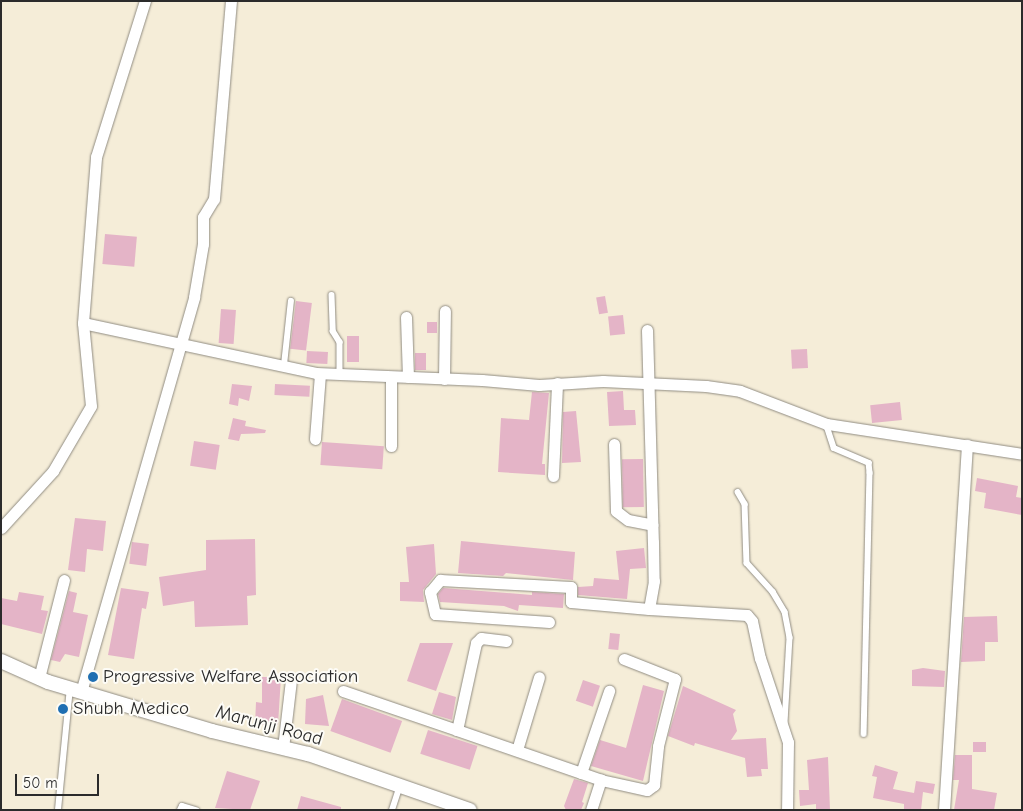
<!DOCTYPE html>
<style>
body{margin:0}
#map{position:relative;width:1023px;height:811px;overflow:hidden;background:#f5edd8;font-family:"Comic Neue",sans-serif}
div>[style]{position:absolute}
.building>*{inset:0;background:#e4b4c7;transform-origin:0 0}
.roads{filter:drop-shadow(0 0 1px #908c82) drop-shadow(0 0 1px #908c82)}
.service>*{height:5.5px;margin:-2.75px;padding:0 2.75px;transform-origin:2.75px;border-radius:2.75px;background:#fff}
.minor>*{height:11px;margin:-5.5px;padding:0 5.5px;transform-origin:5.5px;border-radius:5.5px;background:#fff}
.tertiary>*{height:14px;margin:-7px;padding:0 7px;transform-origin:7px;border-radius:7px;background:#fff}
.dots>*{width:14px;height:14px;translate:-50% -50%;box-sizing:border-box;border:2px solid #fdfcf7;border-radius:50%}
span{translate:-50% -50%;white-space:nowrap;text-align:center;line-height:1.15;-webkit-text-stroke:4px #fdfcf7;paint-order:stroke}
.poi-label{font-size:19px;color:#2b2b2b}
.left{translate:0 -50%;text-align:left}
.street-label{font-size:19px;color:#2b2b2b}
.frame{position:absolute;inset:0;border:2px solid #2b2b2b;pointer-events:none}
.scale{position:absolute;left:15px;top:774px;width:84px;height:22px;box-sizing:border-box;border:2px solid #2b2b2b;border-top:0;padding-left:6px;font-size:15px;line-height:18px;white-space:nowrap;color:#2b2b2b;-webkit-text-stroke:4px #fdfcf7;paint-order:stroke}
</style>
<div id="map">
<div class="building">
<i style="left:105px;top:234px;width:32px;height:30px;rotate:5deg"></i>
<i style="left:605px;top:296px;width:17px;height:9px;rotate:80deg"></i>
<i style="left:296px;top:301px;width:16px;height:48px;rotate:7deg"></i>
<i style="left:221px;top:309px;width:15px;height:34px;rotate:4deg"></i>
<i style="left:623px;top:315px;width:19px;height:15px;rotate:84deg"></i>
<i style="left:427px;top:322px;width:10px;height:11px"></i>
<i style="left:347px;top:336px;width:12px;height:26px"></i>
<i style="left:807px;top:349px;width:19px;height:16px;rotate:87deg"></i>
<i style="left:307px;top:351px;width:21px;height:12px;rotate:3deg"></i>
<i style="left:415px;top:353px;width:11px;height:17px"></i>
<i style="clip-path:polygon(232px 384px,252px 386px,249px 401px,239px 398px,238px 406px,229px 404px)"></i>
<i style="left:275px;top:384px;width:35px;height:11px;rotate:3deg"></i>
<i style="clip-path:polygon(623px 391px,624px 410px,635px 410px,636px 425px,609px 426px,607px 392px)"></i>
<i style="clip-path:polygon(532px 392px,549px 393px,542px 464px,545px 464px,545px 475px,498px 472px,501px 418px,529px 420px)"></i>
<i style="left:900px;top:402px;width:18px;height:30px;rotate:84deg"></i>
<i style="clip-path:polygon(576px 411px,581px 462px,562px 463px,563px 412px)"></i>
<i style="clip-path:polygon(233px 418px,246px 421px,245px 426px,266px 430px,265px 433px,241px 434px,239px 441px,228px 439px)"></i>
<i style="left:194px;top:441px;width:26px;height:25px;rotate:9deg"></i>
<i style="left:322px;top:442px;width:62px;height:23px;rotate:4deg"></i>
<i style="left:643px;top:459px;width:48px;height:21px;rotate:89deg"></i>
<i style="clip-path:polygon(977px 478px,1018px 486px,1016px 497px,1022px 498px,1022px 515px,984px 508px,986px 493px,975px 491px)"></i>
<i style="clip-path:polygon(75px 518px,106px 521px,103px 551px,87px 549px,85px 572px,68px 570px)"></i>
<i style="clip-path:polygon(255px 539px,256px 595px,247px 596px,248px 625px,195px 627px,194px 601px,163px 606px,159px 577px,206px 570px,206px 540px)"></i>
<i style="clip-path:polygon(461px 541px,575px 552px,573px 580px,506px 573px,503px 576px,458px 573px)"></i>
<i style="left:132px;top:542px;width:17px;height:22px;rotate:7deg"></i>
<i style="clip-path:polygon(434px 544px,436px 574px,423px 590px,424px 602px,400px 601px,400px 582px,409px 582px,406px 547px)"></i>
<i style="clip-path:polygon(644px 548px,646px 568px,630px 569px,627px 599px,578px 595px,578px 587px,593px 586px,594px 578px,619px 580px,616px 551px)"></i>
<i style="clip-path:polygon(121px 588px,149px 592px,146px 609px,142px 608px,134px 659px,108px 655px)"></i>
<i style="clip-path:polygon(443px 588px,532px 595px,532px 592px,564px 594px,563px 608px,519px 605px,518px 611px,504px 606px,440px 602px,438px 594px)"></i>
<i style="clip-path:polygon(69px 591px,77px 593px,73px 612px,88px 615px,79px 657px,65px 654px,60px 662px,51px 660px)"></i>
<i style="clip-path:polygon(19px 592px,44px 596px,41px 610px,48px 611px,42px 634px,1px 624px,1px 598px,17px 601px)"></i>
<i style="clip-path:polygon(997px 616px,998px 642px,985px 642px,985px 661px,961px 662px,964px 617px)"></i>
<i style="left:610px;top:633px;width:10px;height:16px;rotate:6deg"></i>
<i style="clip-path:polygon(420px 643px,453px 643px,436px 691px,407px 681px)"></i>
<i style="clip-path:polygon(923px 668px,945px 671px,944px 687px,912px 686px,912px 670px)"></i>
<i style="clip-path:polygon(262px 677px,281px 677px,278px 725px,255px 725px,256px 702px,262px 703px)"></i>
<i style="left:583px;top:680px;width:18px;height:22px;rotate:19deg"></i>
<i style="clip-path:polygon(643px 685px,664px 691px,643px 781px,591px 766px,600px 740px,626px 748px)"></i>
<i style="clip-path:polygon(683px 686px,736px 710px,733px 714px,737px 731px,731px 740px,766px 738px,768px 769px,761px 769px,762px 776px,747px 777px,745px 758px,695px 743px,694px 746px,668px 736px)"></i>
<i style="clip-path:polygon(439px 692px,456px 697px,452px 720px,432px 714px)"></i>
<i style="clip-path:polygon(323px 695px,329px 726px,305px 724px,306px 699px)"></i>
<i style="left:342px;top:699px;width:64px;height:34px;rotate:20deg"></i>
<i style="left:428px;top:730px;width:52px;height:25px;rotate:18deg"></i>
<i style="left:973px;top:742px;width:13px;height:10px"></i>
<i style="clip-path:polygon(955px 755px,972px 755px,972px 789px,997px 793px,994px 810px,954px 810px,959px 780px,953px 780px)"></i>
<i style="clip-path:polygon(828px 757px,830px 810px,816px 810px,816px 804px,800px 806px,799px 790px,809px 790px,807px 760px)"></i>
<i style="clip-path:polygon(875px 765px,898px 772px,893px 789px,914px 793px,916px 781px,935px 784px,933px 794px,923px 792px,921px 810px,904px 810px,904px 804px,873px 798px,877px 777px,872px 776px)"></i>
<i style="clip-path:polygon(227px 771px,260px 781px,250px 810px,215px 808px)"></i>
<i style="clip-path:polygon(574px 779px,588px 783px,582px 802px,584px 803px,581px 810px,566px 810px,564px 806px)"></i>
<i style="clip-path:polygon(301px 796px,341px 807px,341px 810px,297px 810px)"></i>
</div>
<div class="roads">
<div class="service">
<i style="left:332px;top:295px;width:36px;rotate:88deg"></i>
<i style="left:333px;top:331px;width:13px;rotate:58deg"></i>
<i style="left:340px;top:342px;width:33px;rotate:90deg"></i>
<i style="left:284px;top:365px;width:64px;rotate:-83.8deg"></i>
<i style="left:826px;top:423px;width:26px;rotate:72deg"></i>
<i style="left:834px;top:448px;width:38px;rotate:23deg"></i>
<i style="left:869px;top:463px;width:10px;rotate:84deg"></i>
<i style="left:870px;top:473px;width:261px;rotate:91.3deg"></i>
<i style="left:738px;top:492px;width:14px;rotate:60deg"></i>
<i style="left:745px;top:504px;width:59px;rotate:88.1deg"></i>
<i style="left:747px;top:563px;width:39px;rotate:48deg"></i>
<i style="left:773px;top:592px;width:23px;rotate:59deg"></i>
<i style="left:785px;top:612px;width:26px;rotate:79deg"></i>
<i style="left:790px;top:638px;width:84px;rotate:93.4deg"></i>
<i style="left:58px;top:810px;width:123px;rotate:-84.4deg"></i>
<i style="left:180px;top:810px;width:4px;rotate:-63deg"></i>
<i style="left:182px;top:806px;width:15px;rotate:16deg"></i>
<i style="left:392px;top:810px;width:25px;rotate:-72deg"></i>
</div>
<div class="minor">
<i style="left:406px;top:317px;width:60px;rotate:88.1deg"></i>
<i style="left:83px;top:323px;width:238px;rotate:12.1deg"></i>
<i style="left:316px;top:373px;width:166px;rotate:2.4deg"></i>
<i style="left:482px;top:380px;width:57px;rotate:5deg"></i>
<i style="left:539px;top:385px;width:64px;rotate:-3.6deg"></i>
<i style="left:603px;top:381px;width:103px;rotate:2.8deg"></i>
<i style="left:706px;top:386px;width:34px;rotate:8deg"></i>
<i style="left:740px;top:391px;width:93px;rotate:20.8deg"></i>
<i style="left:827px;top:424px;width:197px;rotate:8.7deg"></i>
<i style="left:647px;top:330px;width:212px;rotate:88.4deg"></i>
<i style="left:653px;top:542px;width:39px;rotate:89deg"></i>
<i style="left:654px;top:581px;width:28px;rotate:100deg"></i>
<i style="left:649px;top:609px;width:98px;rotate:3.5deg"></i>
<i style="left:747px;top:615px;width:8px;rotate:50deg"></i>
<i style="left:752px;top:621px;width:38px;rotate:78deg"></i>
<i style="left:760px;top:658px;width:89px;rotate:71.6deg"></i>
<i style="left:788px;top:742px;width:68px;rotate:90.8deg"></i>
<i style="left:444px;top:379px;width:68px;rotate:-89.2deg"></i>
<i style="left:315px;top:439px;width:65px;rotate:-85.6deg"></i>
<i style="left:614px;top:444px;width:67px;rotate:88.3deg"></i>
<i style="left:616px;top:511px;width:15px;rotate:37deg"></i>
<i style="left:628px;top:520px;width:25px;rotate:11deg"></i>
<i style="left:391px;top:446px;width:69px;rotate:-90deg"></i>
<i style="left:553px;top:476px;width:93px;rotate:-87.5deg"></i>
<i style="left:1px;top:528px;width:77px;rotate:-47.6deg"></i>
<i style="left:53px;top:471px;width:75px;rotate:-59.7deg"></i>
<i style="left:91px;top:406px;width:83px;rotate:-95.5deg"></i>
<i style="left:83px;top:323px;width:167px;rotate:-85.5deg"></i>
<i style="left:96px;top:157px;width:164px;rotate:-72.6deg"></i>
<i style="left:549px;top:622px;width:114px;rotate:-176deg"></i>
<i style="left:435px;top:614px;width:23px;rotate:-103deg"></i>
<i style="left:430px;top:592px;width:16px;rotate:-50deg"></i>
<i style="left:440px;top:580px;width:131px;rotate:3.1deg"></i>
<i style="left:571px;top:587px;width:15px;rotate:90deg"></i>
<i style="left:571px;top:602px;width:78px;rotate:5.1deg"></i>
<i style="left:506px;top:641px;width:25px;rotate:-173deg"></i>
<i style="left:481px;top:638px;width:7px;rotate:135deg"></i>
<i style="left:476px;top:643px;width:89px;rotate:102.3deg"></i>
<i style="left:457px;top:730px;width:152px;rotate:19.1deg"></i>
<i style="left:39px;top:678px;width:101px;rotate:-75.7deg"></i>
<i style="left:343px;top:691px;width:120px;rotate:18.9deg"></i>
<i style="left:81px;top:692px;width:411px;rotate:-74deg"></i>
<i style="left:194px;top:297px;width:54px;rotate:-80.4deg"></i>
<i style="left:203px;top:244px;width:27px;rotate:-90deg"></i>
<i style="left:203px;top:217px;width:21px;rotate:-59deg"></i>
<i style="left:214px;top:199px;width:199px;rotate:-85.1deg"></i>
<i style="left:283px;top:748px;width:68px;rotate:-83.3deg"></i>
<i style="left:517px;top:750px;width:76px;rotate:-73.2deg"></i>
<i style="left:581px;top:773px;width:87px;rotate:-71.1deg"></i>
<i style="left:591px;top:810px;width:32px;rotate:-72deg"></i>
<i style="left:601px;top:780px;width:47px;rotate:12.3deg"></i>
<i style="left:647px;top:790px;width:9px;rotate:-36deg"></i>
<i style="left:654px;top:785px;width:39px;rotate:-84deg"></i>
<i style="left:658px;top:746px;width:69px;rotate:-75.8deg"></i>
<i style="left:675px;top:679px;width:55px;rotate:-158.6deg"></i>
<i style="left:944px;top:810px;width:366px;rotate:-86.4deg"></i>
</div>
<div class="tertiary">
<i style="left:1px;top:661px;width:51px;rotate:24.1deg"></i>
<i style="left:48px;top:682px;width:171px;rotate:16.6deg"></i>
<i style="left:212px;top:731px;width:99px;rotate:13.5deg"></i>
<i style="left:308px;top:754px;width:171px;rotate:19.1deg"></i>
</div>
</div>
<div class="dots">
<i style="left:93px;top:677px;background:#1f6fb2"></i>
<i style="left:63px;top:709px;background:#1f6fb2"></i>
</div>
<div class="poi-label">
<span class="left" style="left:103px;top:677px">Progressive Welfare Association</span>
<span class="left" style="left:73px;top:709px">Shubh Medico</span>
</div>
<div class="street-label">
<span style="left:269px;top:726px;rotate:15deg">Marunji Road</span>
</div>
<div class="frame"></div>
<div class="scale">50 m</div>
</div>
